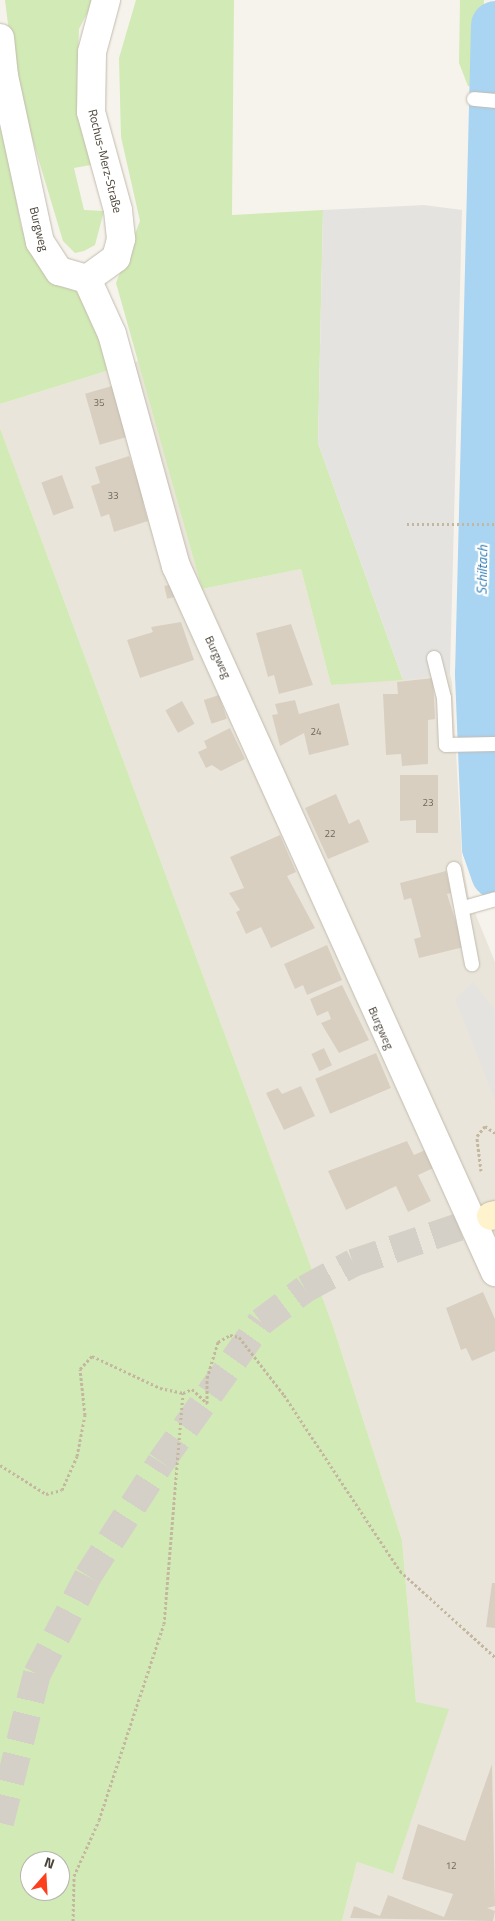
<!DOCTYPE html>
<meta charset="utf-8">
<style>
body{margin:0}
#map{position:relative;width:495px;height:1921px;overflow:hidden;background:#f6f3ec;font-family:"Titillium Web",sans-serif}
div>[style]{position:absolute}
.residential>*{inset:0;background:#eae5da}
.green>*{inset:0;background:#d2eab5}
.parking>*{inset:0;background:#e5e3e0}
.river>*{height:49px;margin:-24.5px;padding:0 24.5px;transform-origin:24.5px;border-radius:24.5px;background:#a9d4f2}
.building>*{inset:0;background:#d8cfc1;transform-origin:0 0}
.secondary-tunnel>*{height:28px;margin-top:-14px;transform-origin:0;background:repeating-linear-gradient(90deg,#d4d0c8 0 28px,transparent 0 42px)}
.path>*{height:3px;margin-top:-1.5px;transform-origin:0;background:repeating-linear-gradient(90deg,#c4b79f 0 2.5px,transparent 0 5px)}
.roads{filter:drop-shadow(0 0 1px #c2bbae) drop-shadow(0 0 1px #c2bbae)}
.service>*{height:14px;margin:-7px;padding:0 7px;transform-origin:7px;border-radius:7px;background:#fff}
.minor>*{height:28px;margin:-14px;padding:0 14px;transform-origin:14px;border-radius:14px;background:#fff}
.secondary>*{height:28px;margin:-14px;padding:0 14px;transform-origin:14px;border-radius:14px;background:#fff3cd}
span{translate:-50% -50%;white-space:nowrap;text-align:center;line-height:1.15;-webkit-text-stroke:4.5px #fff;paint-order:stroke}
.number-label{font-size:10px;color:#6e675b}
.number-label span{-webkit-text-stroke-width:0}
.street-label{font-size:12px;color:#4b4439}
.water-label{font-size:14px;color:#2e7ab2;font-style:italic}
.north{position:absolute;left:20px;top:1851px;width:50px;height:50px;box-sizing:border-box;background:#fff;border:1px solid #b7b4b0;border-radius:50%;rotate:19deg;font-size:14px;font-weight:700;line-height:20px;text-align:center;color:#4b4439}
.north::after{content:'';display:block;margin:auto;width:18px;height:22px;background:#fc3f1d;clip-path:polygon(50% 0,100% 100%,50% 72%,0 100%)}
</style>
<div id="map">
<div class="residential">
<i style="clip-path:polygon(139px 361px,202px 589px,301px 569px,331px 685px,450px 674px,452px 682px,462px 859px,469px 898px,495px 962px,495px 1921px,342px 1921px,357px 1862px,393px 1874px,416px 1703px,402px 1540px,333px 1326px,0 428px,0 404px)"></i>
</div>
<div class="green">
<i style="clip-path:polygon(5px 0,94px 0,79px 29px,77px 85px,96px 164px,74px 168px,84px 210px,104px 211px,95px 245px,84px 251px,75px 253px,63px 241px,15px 81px)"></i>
<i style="clip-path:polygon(136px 0,234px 0,232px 215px,323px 210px,318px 443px,403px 680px,331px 685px,301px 569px,202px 589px,116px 283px,140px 221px,121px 137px,119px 58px)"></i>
<i style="clip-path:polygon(460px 0,484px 0,481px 88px,468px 86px,459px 63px)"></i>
<i style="clip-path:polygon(0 111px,21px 226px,37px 263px,60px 284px,87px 296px,113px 369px,0 404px)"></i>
<i style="clip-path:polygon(evenodd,0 428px,333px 1326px,402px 1540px,416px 1702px,449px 1709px,393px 1874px,357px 1862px,342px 1921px,0 1921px,0 428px,30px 1861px,60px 1861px,60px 1891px,30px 1891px,30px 1861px)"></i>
</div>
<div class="parking">
<i style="clip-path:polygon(424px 205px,462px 210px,450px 674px,403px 680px,318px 443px,323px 210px)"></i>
<i style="clip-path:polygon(473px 982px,495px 1010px,495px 1101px,455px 999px)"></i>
</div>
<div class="river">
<i style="left:495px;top:25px;width:649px;rotate:91.41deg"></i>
<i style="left:479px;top:674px;width:173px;rotate:87.7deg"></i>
<i style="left:486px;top:847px;width:28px;rotate:71deg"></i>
</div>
<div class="building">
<i style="left:112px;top:386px;width:53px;height:28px;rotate:74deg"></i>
<i style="clip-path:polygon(129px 456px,146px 502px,143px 503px,148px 521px,114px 532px,109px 514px,101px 517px,91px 486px,100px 483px,95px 467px)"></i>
<i style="left:62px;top:475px;width:35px;height:22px;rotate:70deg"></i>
<i style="left:173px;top:584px;width:13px;height:9px;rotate:77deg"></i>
<i style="clip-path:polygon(181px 622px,194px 660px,140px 678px,127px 640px,153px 632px,151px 627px)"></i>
<i style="clip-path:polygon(291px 624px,313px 685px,279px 694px,274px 675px,268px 677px,256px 633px)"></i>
<i style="clip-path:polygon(433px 678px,435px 719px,428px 720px,428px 764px,402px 766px,401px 754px,386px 755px,383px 694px,398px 694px,397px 682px)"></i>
<i style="left:219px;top:695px;width:25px;height:16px;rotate:72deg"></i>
<i style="clip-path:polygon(295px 700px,299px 714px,339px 703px,349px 745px,309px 755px,304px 733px,280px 746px,272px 715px,278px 714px,275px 704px)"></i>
<i style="left:182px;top:701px;width:26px;height:19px;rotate:61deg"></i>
<i style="clip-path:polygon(230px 728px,245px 759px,221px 771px,212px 765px,206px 768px,198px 752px,207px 748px,204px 741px)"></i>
<i style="clip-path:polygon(400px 775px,438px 775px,438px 833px,416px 833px,416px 820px,400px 821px)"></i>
<i style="clip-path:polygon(336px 794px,349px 824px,359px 819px,369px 842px,328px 859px,305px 808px)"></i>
<i style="clip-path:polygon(280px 835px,296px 872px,287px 876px,315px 928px,271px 948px,261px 927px,246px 934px,236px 912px,240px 910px,229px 893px,244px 888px,230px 857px)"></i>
<i style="clip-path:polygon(446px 871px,451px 893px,447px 894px,464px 947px,419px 958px,414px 939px,421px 937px,411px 898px,404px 900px,400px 883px)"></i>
<i style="clip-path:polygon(327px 945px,342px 980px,307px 995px,303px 985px,295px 989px,284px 964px)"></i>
<i style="clip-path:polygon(342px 985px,369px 1040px,339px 1053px,321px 1023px,331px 1019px,328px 1011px,317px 1016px,310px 999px)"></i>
<i style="left:324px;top:1048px;width:19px;height:14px;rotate:65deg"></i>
<i style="left:376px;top:1053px;width:38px;height:66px;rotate:67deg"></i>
<i style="clip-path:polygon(301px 1086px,315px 1116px,284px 1130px,266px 1093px,278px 1088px,282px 1094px)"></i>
<i style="clip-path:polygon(407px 1141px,414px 1155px,430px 1148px,438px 1166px,418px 1175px,431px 1201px,408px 1212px,396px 1186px,346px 1210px,328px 1171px)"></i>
<i style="clip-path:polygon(483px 1292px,495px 1319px,495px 1351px,472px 1361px,466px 1348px,461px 1350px,446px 1308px)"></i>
<i style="clip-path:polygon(492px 1583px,495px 1583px,495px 1628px,486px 1627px)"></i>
<i style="clip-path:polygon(492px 1764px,495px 1906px,487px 1908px,495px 1911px,493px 1921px,350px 1918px,354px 1906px,380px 1916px,388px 1895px,444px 1917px,453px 1894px,402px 1879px,418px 1824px,465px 1841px)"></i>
</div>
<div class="secondary-tunnel">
<i style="left:0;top:1823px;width:154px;rotate:-76.1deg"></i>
<i style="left:37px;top:1674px;width:110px;rotate:-62.5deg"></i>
<i style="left:88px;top:1576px;width:135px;rotate:-57.4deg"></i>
<i style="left:161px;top:1462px;width:172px;rotate:-54.5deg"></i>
<i style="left:261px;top:1322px;width:55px;rotate:-36.9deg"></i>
<i style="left:305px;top:1289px;width:55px;rotate:-28.4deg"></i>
<i style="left:353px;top:1263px;width:146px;rotate:-18.8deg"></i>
</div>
<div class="path">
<i style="left:407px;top:524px;width:88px"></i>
<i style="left:481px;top:1171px;width:35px;rotate:-97deg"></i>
<i style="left:477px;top:1136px;width:13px;rotate:-51deg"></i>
<i style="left:485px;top:1126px;width:12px;rotate:35deg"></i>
<i style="left:0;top:1465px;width:54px;rotate:32.2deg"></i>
<i style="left:46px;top:1494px;width:16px;rotate:-14deg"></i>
<i style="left:62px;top:1490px;width:37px;rotate:-66deg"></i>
<i style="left:77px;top:1456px;width:42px;rotate:-79deg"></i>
<i style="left:85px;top:1415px;width:46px;rotate:-96.2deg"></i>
<i style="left:80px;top:1369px;width:18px;rotate:-47deg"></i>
<i style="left:92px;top:1356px;width:75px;rotate:25.2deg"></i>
<i style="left:160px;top:1388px;width:24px;rotate:12deg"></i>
<i style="left:183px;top:1393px;width:10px;rotate:-24deg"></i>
<i style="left:192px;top:1389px;width:21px;rotate:43deg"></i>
<i style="left:207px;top:1403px;width:25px;rotate:-90deg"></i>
<i style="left:207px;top:1378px;width:38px;rotate:-73deg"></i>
<i style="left:218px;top:1342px;width:14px;rotate:-30deg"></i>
<i style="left:230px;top:1335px;width:9px;rotate:13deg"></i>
<i style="left:239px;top:1337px;width:73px;rotate:52.2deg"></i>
<i style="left:284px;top:1395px;width:211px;rotate:56.6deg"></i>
<i style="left:400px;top:1571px;width:128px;rotate:42.2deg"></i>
<i style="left:73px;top:1921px;width:45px;rotate:-88.7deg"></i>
<i style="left:74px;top:1876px;width:61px;rotate:-65.9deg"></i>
<i style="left:99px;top:1820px;width:206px;rotate:-71.7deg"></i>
<i style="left:164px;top:1624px;width:232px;rotate:-85.3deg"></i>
</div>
<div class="roads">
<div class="service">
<i style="left:474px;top:99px;width:21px;rotate:5deg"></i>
<i style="left:434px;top:658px;width:41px;rotate:76deg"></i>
<i style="left:444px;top:698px;width:47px;rotate:87.6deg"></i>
<i style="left:446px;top:745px;width:49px;rotate:-1.2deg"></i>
<i style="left:454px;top:869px;width:97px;rotate:79.3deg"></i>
<i style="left:464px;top:908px;width:32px;rotate:-16deg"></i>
</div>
<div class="minor">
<i style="left:0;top:38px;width:38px;rotate:84deg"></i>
<i style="left:4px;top:76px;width:170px;rotate:77.8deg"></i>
<i style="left:40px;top:242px;width:35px;rotate:57deg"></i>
<i style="left:59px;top:271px;width:29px;rotate:16deg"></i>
<i style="left:87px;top:279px;width:60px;rotate:65.6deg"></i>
<i style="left:112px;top:334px;width:241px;rotate:74.6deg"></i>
<i style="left:176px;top:566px;width:775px;rotate:65.68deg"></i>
<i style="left:87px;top:279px;width:36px;rotate:-36deg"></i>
<i style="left:116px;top:258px;width:20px;rotate:-75deg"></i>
<i style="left:121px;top:239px;width:29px;rotate:-96deg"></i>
<i style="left:118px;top:210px;width:102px;rotate:-105.4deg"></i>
<i style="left:91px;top:112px;width:60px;rotate:-89deg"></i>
<i style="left:92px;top:52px;width:54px;rotate:-74.9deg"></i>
</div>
<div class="secondary">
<i style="left:491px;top:1216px;width:4px;rotate:-14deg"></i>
</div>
</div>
<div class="number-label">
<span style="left:99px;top:403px">35</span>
<span style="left:113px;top:496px">33</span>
<span style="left:316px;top:732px">24</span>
<span style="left:428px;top:803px">23</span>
<span style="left:330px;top:834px">22</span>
<span style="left:451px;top:1866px">12</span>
</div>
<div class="street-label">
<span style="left:105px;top:161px;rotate:76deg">Rochus-Merz-Straße</span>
<span style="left:39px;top:229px;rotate:76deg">Burgweg</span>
<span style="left:218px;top:657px;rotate:65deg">Burgweg</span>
<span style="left:381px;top:1028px;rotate:66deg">Burgweg</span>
</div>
<div class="water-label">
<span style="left:482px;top:570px;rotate:-89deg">Schiltach</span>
</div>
<div class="north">N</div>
</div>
